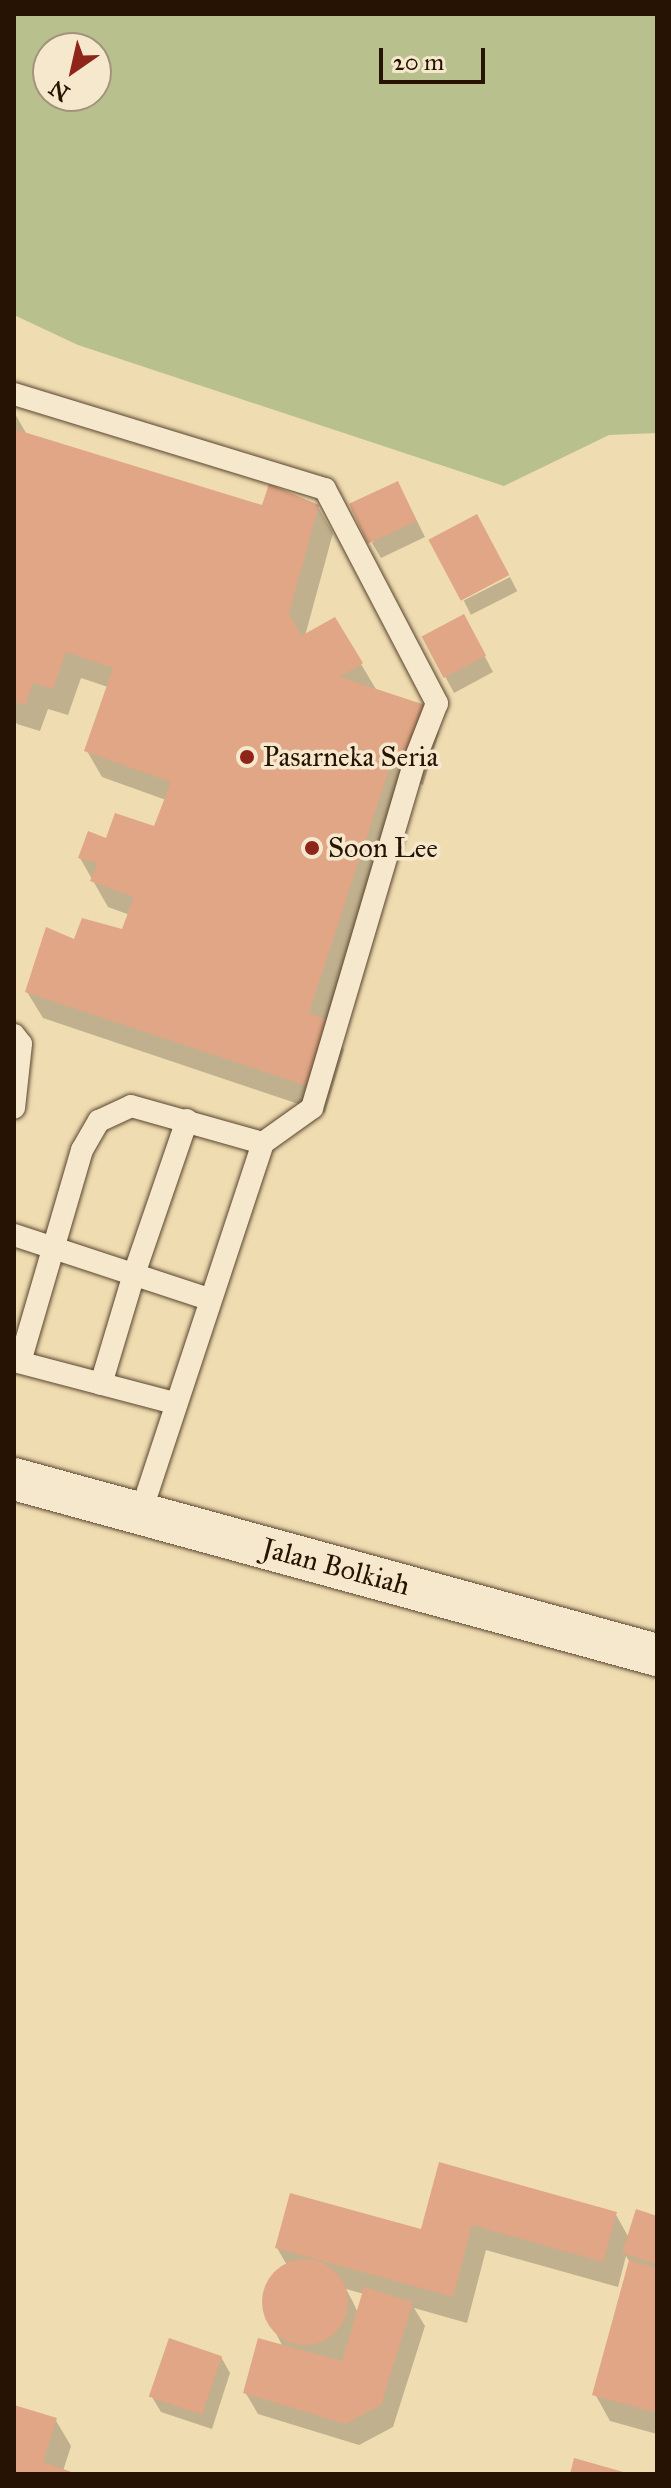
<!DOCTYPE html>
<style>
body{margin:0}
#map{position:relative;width:671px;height:2488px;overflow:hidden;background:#f0dcb1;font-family:"IM FELL Great Primer",serif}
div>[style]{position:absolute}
.green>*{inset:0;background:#b8c08d}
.shadow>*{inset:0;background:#0003;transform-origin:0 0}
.building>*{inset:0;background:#e0a686;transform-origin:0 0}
.round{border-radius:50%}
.roads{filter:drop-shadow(0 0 2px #59452f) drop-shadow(0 0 2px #59452f)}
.service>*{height:22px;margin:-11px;padding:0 11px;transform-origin:11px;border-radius:11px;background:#f5e8cc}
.minor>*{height:42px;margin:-21px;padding:0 21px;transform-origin:21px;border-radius:21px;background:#f5e8cc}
.dots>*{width:22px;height:22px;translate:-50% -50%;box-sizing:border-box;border:4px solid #f5e8cc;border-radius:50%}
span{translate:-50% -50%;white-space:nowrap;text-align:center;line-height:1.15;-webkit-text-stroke:7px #f5e8cc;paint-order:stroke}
.poi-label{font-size:28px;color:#271304}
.left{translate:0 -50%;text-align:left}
.street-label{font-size:28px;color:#271304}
.frame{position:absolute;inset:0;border:16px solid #271304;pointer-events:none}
.north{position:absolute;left:32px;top:32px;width:80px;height:80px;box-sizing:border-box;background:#f5e8cc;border:2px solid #a3937c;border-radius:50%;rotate:214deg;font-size:22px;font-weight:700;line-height:32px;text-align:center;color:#271304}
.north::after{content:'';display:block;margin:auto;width:28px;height:36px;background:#8f2418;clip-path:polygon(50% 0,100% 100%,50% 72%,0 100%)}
.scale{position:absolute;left:379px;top:48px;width:106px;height:36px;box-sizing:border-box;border:4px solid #271304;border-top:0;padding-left:10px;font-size:24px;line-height:28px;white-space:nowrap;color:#271304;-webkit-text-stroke:6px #f5e8cc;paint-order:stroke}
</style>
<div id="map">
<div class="green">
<i style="clip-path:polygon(evenodd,14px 14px,657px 14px,657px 433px,609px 435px,504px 486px,78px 345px,14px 315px,14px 14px,48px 48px,96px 48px,96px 96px,48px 96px,48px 48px)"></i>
</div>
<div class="shadow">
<i style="clip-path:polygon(14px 412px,26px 433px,263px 507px,318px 507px,333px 533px,305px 636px,361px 664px,377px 691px,424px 707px,439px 733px,423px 785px,409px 780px,329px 1023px,344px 1050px,325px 1113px,43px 1018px,27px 992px,75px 941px,124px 932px,130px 915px,108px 907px,80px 858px,108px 841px,155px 828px,166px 800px,102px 777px,87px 751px,108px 687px,81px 678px,68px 715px,48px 709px,40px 731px,17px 724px,14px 718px)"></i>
<i style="clip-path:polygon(406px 499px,425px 537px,381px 558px,372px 543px)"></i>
<i style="left:510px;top:577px;width:16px;height:52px;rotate:63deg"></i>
<i style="clip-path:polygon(472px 632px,493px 672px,454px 693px,424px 637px)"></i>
<i style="clip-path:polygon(evenodd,441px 2165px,615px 2213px,629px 2238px,657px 2218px,657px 2434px,610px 2421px,595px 2394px,631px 2264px,626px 2256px,618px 2287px,486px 2250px,467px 2323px,414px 2308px,425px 2326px,393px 2427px,359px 2445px,258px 2414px,245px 2392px,283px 2347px,263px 2308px,264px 2292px,271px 2277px,287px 2265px,277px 2248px,423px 2231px,441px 2165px,346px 2289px,364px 2294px,358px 2313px,353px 2302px,346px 2289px)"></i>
<i style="clip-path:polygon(221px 2357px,230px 2373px,212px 2429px,161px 2412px,152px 2397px)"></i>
<i style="clip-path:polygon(14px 2407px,55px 2419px,71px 2446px,63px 2471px,73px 2474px,14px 2474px)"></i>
</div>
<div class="building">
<i style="clip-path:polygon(14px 429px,262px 505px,269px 484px,319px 505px,289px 613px,301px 636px,335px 617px,363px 663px,340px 677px,425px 705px,408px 759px,394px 754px,309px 1013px,331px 1021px,310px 1087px,25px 992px,46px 927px,74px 939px,82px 918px,122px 929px,134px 897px,90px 881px,98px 863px,78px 858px,88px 831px,106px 838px,115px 813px,154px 826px,171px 782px,84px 751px,113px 668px,66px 652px,53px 689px,33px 683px,25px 705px,14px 702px)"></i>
<i style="left:398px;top:481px;width:44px;height:54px;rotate:65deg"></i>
<i style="left:477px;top:514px;width:69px;height:55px;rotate:62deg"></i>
<i style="left:464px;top:614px;width:47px;height:48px;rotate:62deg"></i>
<i style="clip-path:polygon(439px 2162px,617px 2212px,603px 2262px,472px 2225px,453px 2297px,275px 2248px,290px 2193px,421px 2229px)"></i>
<i style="clip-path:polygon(636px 2209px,657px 2216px,657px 2264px,622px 2253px)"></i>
<i class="round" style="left:262px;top:2259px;width:86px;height:86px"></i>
<i style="clip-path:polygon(629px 2260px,657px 2268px,657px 2413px,592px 2395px)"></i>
<i style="clip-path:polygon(364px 2287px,413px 2302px,381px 2405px,345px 2424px,243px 2393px,258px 2338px,342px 2361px)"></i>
<i style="left:169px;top:2338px;width:56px;height:62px;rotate:19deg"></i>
<i style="clip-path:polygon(14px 2405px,57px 2418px,43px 2462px,77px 2474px,14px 2474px)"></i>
<i style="clip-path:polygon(574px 2458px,627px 2473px,627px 2474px,570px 2474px)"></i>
</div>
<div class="roads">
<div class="service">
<i style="left:14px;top:394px;width:325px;rotate:17deg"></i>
<i style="left:325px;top:489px;width:242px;rotate:62.4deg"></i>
<i style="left:437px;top:703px;width:58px;rotate:111.3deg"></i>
<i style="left:416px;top:757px;width:366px;rotate:106.5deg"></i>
<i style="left:312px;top:1108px;width:60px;rotate:144.5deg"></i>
<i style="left:263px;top:1143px;width:391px;rotate:108.3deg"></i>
<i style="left:14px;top:1035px;width:11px;rotate:52deg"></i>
<i style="left:21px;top:1044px;width:64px;rotate:96.2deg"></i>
<i style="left:14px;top:1235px;width:205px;rotate:18.2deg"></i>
<i style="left:14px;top:1361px;width:165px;rotate:14.7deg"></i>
<i style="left:20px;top:1362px;width:221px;rotate:-73.7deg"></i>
<i style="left:82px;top:1150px;width:34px;rotate:-60deg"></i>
<i style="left:99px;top:1121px;width:35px;rotate:-25deg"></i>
<i style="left:131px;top:1106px;width:137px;rotate:15.7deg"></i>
<i style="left:101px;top:1384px;width:112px;rotate:-73.3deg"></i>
<i style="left:133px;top:1277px;width:166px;rotate:-71deg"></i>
</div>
<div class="minor">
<i style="left:14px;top:1479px;width:667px;rotate:15.31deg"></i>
</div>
</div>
<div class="dots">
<i style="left:247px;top:757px;background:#8f2418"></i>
<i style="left:312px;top:848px;background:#8f2418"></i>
</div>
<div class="poi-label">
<span class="left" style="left:263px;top:757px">Pasarneka Seria</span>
<span class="left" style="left:328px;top:848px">Soon Lee</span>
</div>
<div class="street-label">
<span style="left:336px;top:1567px;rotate:15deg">Jalan Bolkiah</span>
</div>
<div class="frame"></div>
<div class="north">N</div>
<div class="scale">20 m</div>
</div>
